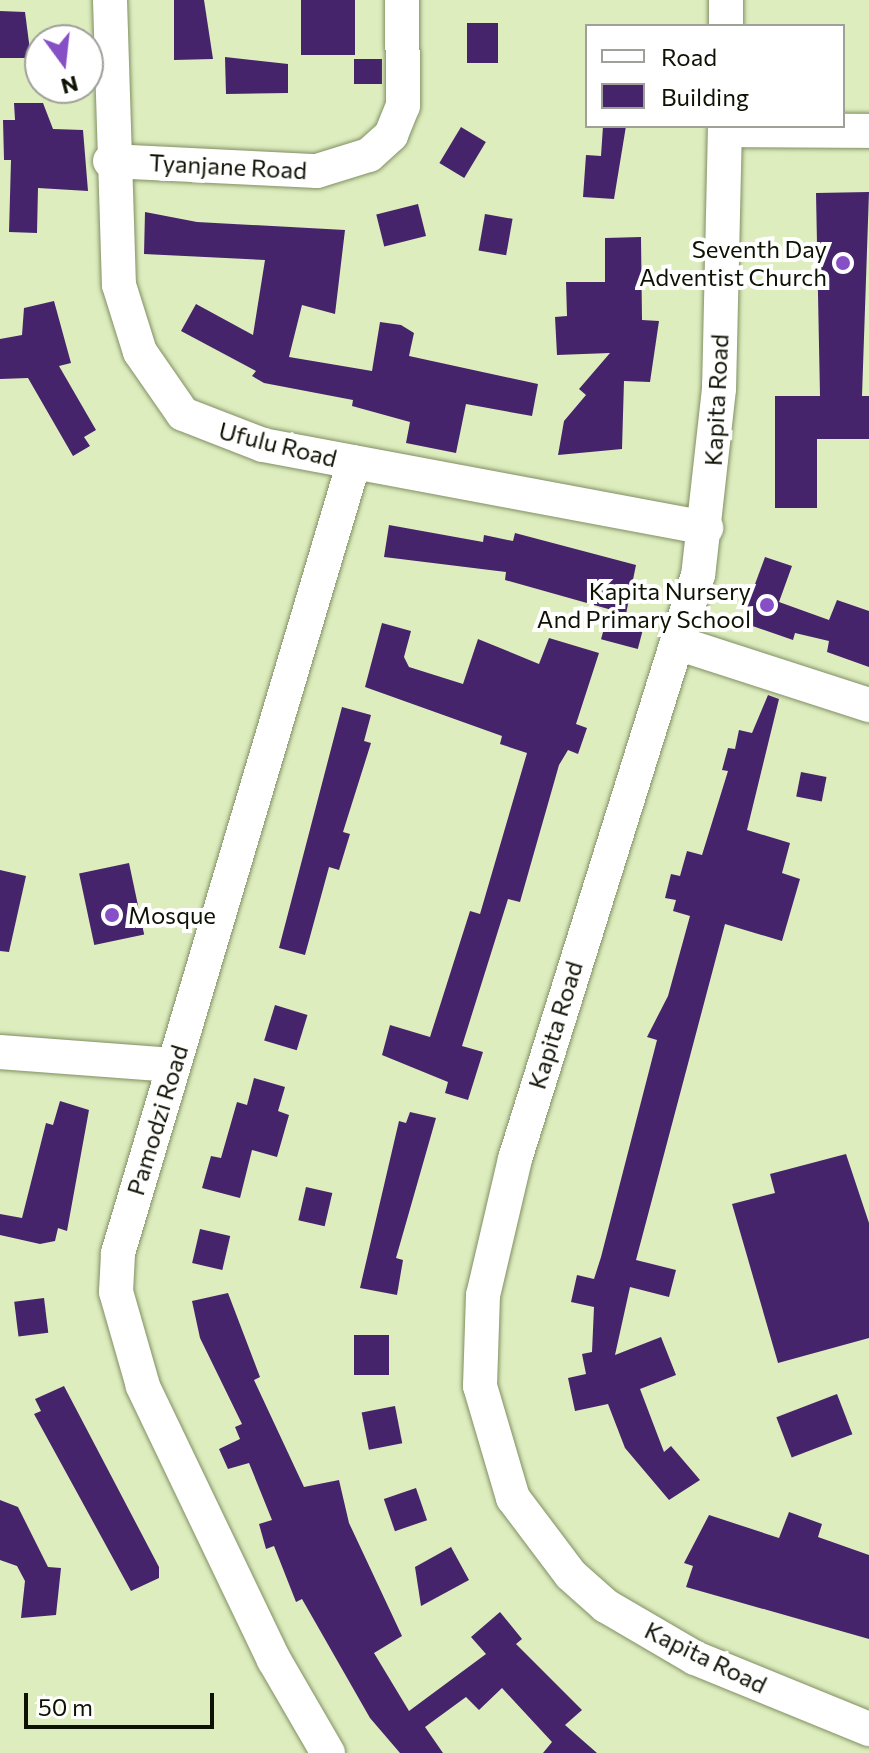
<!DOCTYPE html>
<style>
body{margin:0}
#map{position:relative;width:869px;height:1753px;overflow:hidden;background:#ddedbe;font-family:Commissioner,sans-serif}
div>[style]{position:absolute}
.building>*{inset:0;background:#46246c;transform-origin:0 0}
.roads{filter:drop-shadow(0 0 2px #818f64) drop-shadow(0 0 2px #818f64)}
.minor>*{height:34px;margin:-17px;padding:0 17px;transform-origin:17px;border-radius:17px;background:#fff}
.dots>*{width:22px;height:22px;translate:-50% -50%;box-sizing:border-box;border:4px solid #fff;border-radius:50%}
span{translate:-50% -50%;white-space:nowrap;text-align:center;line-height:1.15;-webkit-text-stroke:8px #fff;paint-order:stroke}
.street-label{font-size:24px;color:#0e1203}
.poi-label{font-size:24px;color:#0e1203}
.right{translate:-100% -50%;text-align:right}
.left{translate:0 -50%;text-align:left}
.legend{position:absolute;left:585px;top:24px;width:260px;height:104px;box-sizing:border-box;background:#fff;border:2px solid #9fa09a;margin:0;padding:10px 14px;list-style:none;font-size:24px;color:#0e1203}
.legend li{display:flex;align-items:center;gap:16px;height:40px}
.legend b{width:40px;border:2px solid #9fa09a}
.north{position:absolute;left:24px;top:24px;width:80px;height:80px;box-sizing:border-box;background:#fff;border:2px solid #9fa09a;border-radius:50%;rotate:165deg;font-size:22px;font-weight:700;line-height:32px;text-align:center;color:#0e1203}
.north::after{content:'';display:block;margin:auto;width:28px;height:36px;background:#874fc6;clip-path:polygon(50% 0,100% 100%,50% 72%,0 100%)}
.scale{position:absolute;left:24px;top:1693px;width:190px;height:36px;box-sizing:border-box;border:4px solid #0e1203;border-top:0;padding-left:10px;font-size:24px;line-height:28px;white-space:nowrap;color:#0e1203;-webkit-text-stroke:6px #fff;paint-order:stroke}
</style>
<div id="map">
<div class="building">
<i style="clip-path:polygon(174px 0,204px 0,213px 59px,174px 60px)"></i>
<i style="left:301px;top:0;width:54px;height:55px"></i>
<i style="clip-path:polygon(0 11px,25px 12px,31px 58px,0 58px)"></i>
<i style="left:467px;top:23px;width:31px;height:40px"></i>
<i style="clip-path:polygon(225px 57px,288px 64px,288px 93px,226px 94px)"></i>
<i style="left:354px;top:59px;width:28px;height:25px"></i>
<i style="clip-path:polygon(14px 103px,43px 103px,53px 129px,83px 130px,88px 191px,38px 188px,37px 233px,9px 232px,11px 160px,4px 160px,3px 120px,15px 120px)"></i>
<i style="clip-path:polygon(603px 126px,626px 126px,614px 199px,583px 197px,586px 155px,601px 156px)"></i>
<i style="left:461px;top:127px;width:29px;height:42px;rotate:31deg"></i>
<i style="clip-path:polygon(869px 192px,862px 396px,869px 396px,869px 439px,817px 439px,817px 508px,775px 508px,775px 396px,820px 396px,816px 193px)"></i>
<i style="left:418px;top:204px;width:33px;height:43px;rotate:76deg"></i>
<i style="clip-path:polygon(145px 212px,197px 222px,345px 230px,335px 314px,302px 305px,289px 357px,372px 371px,380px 322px,401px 325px,414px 333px,409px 356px,538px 384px,532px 416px,466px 404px,456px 453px,406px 443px,410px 422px,352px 406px,353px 400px,264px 383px,252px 376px,256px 371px,181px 331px,196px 304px,253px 335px,265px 260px,144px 254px)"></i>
<i style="left:485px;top:214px;width:28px;height:37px;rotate:10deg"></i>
<i style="clip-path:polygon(641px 237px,642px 320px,659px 321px,650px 382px,624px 381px,622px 449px,558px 455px,564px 421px,586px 395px,579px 389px,610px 353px,557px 355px,555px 317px,567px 316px,566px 282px,605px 282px,605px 238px)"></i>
<i style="clip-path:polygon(54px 301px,71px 363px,59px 366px,96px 430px,84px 437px,90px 446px,73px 456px,28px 378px,0 379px,0 339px,22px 335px,24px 308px)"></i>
<i style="clip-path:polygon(389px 525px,483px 542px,484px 535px,513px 541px,515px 533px,636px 565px,626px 614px,505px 580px,506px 572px,384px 557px)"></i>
<i style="clip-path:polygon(765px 557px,792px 566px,779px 602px,829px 620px,837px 600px,869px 611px,869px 667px,827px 652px,829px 641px,795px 633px,793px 640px,741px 622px)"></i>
<i style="left:607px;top:617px;width:38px;height:23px;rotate:15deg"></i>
<i style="clip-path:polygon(382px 623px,411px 631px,404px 657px,409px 667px,463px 684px,478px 639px,539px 664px,549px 638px,599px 653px,576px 724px,587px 728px,578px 754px,568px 750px,559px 765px,520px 902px,508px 899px,462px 1046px,483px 1052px,468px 1100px,445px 1093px,448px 1082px,382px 1055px,390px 1025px,430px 1037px,470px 911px,480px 914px,527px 753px,500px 744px,502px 736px,365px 687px)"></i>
<i style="clip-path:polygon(768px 695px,779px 699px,747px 830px,790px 843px,782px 873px,800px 879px,782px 941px,725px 924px,636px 1260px,676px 1270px,669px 1297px,630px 1287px,615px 1355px,661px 1337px,676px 1375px,640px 1389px,664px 1452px,671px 1446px,700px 1480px,669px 1500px,625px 1448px,608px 1404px,575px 1411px,568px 1378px,586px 1374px,582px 1354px,592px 1352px,594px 1307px,571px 1302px,577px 1275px,594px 1279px,601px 1257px,657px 1040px,647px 1037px,668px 996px,690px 916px,673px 911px,676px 900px,665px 898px,671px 874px,680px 876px,687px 851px,702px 855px,728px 771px,722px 770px,728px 748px,735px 749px,739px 730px,752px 733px)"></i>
<i style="clip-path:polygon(342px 707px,371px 715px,364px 741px,371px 743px,343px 832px,350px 834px,339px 870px,329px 867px,305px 955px,279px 948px)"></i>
<i style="left:801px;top:772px;width:26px;height:25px;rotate:11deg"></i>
<i style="left:129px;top:863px;width:73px;height:51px;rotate:78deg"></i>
<i style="clip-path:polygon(0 870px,26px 876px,9px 952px,0 951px)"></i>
<i style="left:275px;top:1005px;width:34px;height:37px;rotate:17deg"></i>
<i style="clip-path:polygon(254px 1078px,285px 1087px,278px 1111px,289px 1115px,277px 1157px,252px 1150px,240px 1198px,202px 1188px,211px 1156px,221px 1158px,237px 1102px,247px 1105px)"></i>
<i style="clip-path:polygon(60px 1101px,89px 1110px,67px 1231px,58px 1228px,55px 1241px,40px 1244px,0 1235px,0 1214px,22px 1218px,46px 1123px,53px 1125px)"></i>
<i style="clip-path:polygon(410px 1112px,436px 1118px,396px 1258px,403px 1260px,397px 1295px,360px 1288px,399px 1121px,406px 1123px)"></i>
<i style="clip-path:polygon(846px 1154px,869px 1223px,869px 1338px,778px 1363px,732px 1204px,775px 1193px,770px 1174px)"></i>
<i style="left:306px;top:1187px;width:27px;height:34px;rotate:13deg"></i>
<i style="left:200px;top:1229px;width:31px;height:35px;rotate:13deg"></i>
<i style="clip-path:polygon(228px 1293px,260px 1377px,254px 1380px,304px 1487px,339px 1480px,349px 1523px,402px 1636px,374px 1653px,409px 1711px,486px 1654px,471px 1637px,500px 1612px,522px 1639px,516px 1644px,582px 1710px,565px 1725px,597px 1753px,543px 1753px,552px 1742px,502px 1688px,479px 1710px,466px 1697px,425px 1727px,443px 1753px,400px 1753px,370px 1718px,302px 1599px,296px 1602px,274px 1546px,266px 1549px,259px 1524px,272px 1520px,249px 1463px,228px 1469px,219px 1449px,240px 1439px,235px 1427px,242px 1424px,200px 1338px,192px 1301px)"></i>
<i style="left:44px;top:1298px;width:35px;height:30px;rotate:83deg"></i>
<i style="left:354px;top:1335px;width:35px;height:40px"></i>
<i style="clip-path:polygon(64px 1386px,159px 1567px,159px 1578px,131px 1591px,34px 1414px,41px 1411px,35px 1399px)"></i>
<i style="left:837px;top:1394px;width:43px;height:65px;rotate:69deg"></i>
<i style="left:395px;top:1406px;width:38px;height:34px;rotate:79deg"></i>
<i style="left:416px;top:1488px;width:34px;height:34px;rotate:71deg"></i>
<i style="clip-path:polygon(0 1500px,18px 1507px,48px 1567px,61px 1568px,56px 1615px,21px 1618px,25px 1581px,17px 1566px,0 1560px)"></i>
<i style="clip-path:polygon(789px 1512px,822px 1524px,818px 1537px,869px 1555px,869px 1639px,686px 1587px,693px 1566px,684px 1563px,709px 1515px,779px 1538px)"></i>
<i style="clip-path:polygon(451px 1547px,469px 1580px,421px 1606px,415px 1567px)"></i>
</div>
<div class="roads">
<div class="minor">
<i style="left:110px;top:0;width:285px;rotate:88.2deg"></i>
<i style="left:119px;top:285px;width:70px;rotate:72.6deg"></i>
<i style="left:140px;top:352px;width:75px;rotate:55.3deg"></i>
<i style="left:183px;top:414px;width:86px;rotate:21.2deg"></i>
<i style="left:263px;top:445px;width:451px;rotate:10.6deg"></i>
<i style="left:726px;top:26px;width:26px;rotate:-90deg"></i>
<i style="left:725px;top:126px;width:263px;rotate:91.3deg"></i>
<i style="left:719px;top:389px;width:187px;rotate:96.4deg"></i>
<i style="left:698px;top:575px;width:612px;rotate:107.4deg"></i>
<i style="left:515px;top:1159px;width:140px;rotate:103.2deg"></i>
<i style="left:483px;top:1295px;width:91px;rotate:91.9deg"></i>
<i style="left:480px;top:1386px;width:117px;rotate:73.6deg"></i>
<i style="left:513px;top:1498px;width:96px;rotate:53deg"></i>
<i style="left:571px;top:1575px;width:47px;rotate:41.5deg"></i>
<i style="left:606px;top:1606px;width:103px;rotate:30.3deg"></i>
<i style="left:695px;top:1658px;width:188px;rotate:22.2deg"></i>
<i style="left:725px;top:130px;width:144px;rotate:0.4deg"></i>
<i style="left:110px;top:161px;width:207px;rotate:2.8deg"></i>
<i style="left:317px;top:171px;width:54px;rotate:-17.1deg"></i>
<i style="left:369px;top:155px;width:30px;rotate:-42deg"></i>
<i style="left:391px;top:135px;width:31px;rotate:-68deg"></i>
<i style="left:403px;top:106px;width:106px;rotate:-90.5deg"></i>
<i style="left:677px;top:643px;width:202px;rotate:17.9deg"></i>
<i style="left:0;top:1052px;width:173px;rotate:4.3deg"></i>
<i style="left:328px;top:1753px;width:108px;rotate:-120.1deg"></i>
<i style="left:274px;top:1660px;width:304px;rotate:-115.6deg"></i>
<i style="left:143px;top:1386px;width:98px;rotate:-106deg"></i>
<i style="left:116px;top:1292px;width:39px;rotate:-87deg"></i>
<i style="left:118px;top:1253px;width:825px;rotate:-73.39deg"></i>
</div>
</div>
<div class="dots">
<i style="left:843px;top:263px;background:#874fc6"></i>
<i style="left:767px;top:605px;background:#874fc6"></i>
<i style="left:112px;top:915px;background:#874fc6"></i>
</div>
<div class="street-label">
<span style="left:228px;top:166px;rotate:3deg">Tyanjane Road</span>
<span style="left:716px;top:400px;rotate:-87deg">Kapita Road</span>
<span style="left:278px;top:444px;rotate:14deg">Ufulu Road</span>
<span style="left:555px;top:1025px;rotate:-73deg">Kapita Road</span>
<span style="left:157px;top:1120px;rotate:-73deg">Pamodzi Road</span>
<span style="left:706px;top:1657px;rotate:26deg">Kapita Road</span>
</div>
<div class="poi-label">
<span class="right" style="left:827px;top:263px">Seventh Day<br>Adventist Church</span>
<span class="right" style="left:751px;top:605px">Kapita Nursery<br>And Primary School</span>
<span class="left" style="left:128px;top:915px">Mosque</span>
</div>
<ul class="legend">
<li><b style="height:10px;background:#fff"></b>Road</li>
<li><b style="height:22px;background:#46246c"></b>Building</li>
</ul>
<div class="north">N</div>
<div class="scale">50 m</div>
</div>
